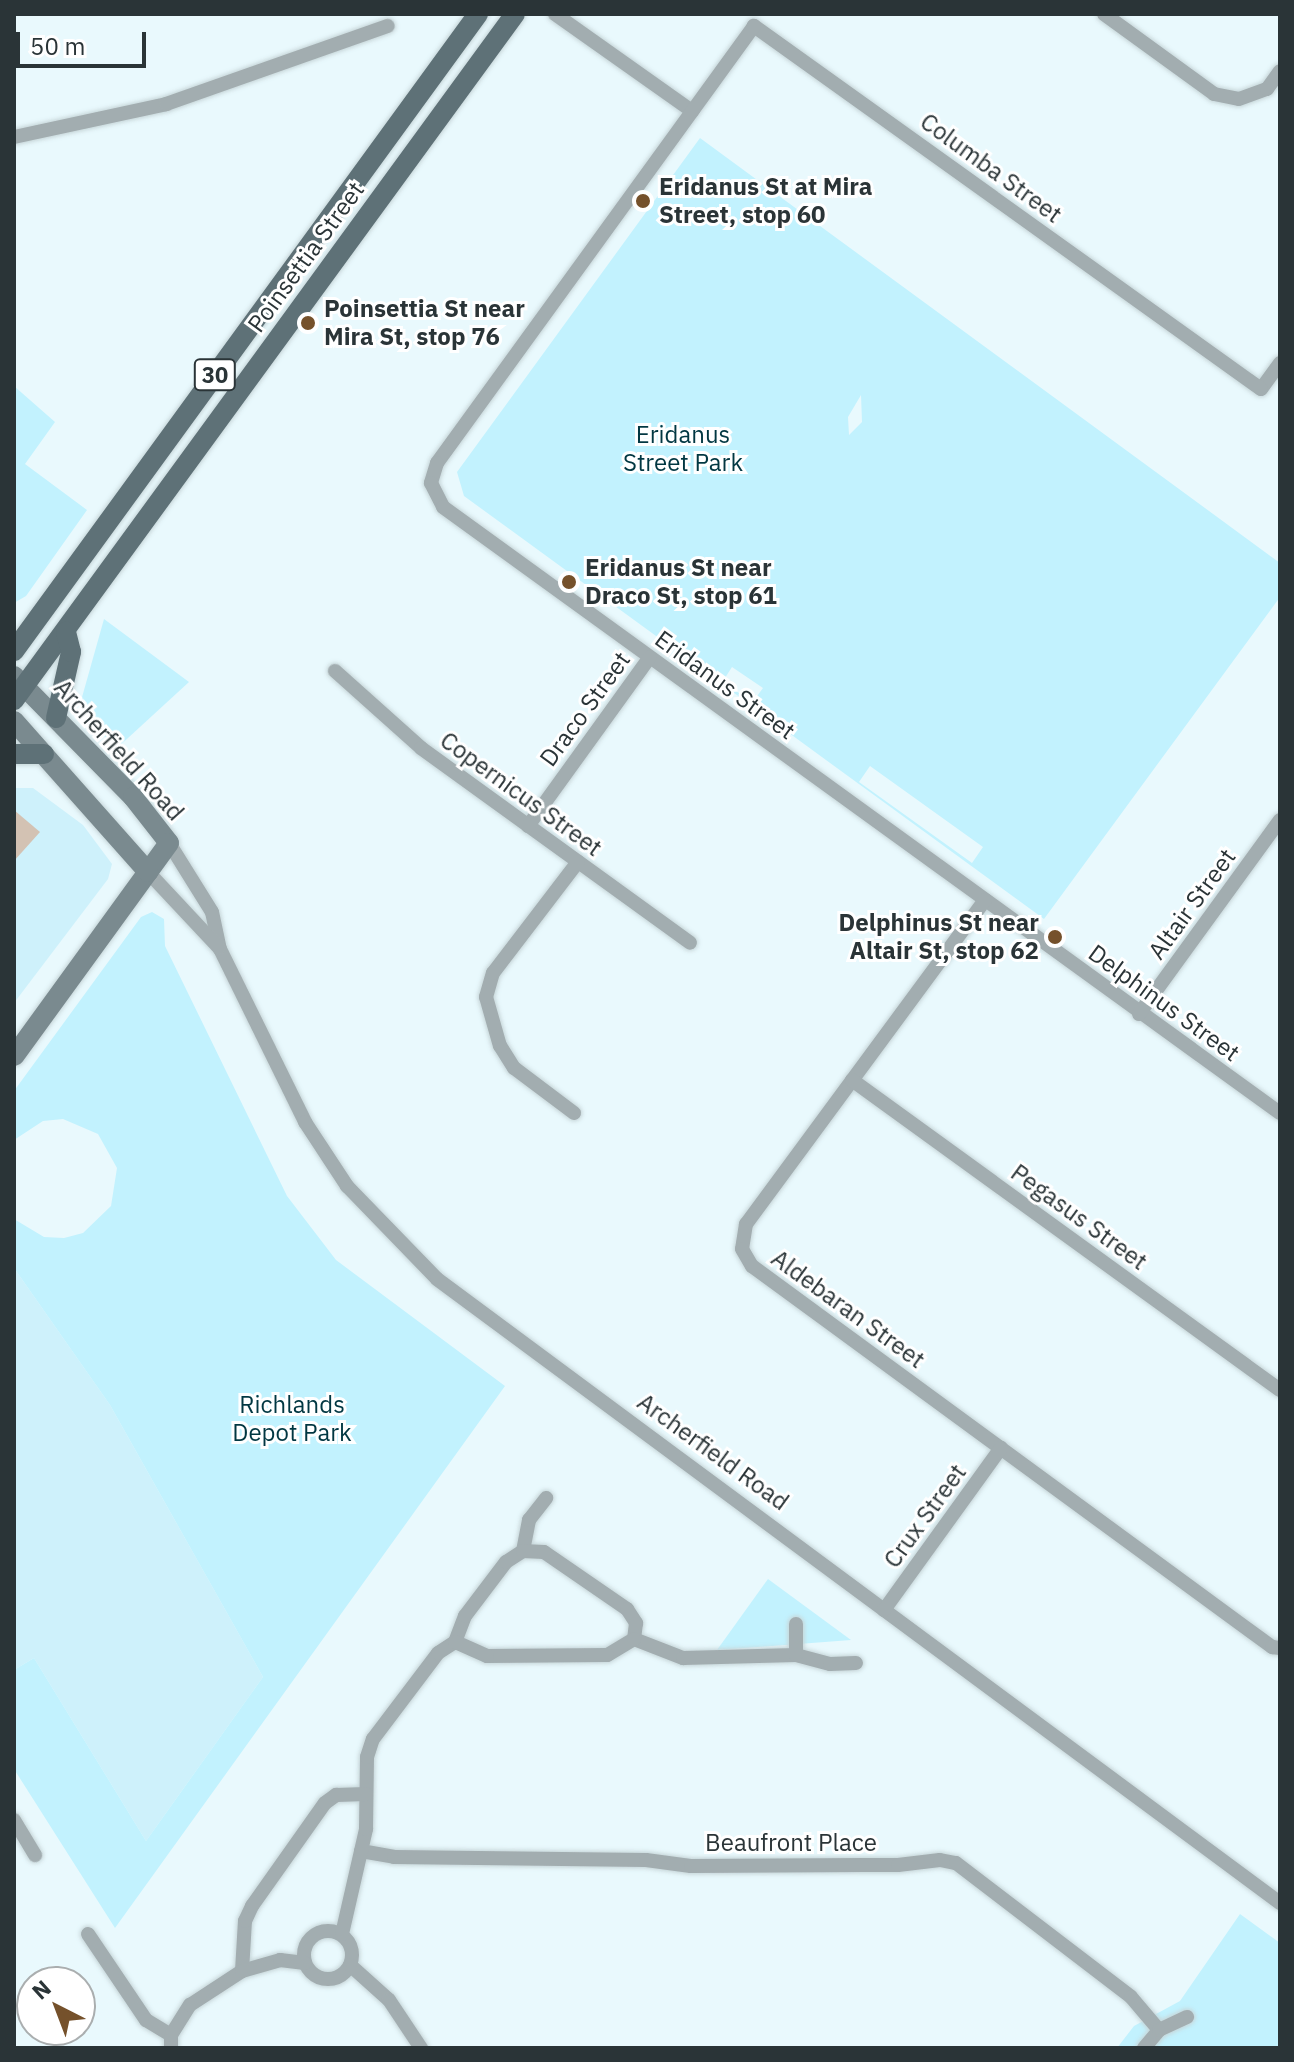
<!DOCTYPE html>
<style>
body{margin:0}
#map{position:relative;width:1294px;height:2062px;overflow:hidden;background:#e9f9fd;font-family:"IBM Plex Sans",sans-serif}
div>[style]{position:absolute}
.built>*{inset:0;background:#cef1fb}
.green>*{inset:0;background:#c2f2fe}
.building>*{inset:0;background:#d3c2b3}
.roads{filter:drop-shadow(0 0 2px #c7d6d9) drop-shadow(0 0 2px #c7d6d9)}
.street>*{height:14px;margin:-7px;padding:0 7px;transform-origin:7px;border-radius:7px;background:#a2adb0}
.street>.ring{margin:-7px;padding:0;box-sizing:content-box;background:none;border:14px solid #a2adb0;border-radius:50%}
.secondary>*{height:20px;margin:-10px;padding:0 10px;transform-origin:10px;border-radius:10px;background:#7a8a8f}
.primary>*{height:20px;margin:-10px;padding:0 10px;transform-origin:10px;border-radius:10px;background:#5e7177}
.dots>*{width:22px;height:22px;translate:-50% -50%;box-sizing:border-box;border:4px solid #fff;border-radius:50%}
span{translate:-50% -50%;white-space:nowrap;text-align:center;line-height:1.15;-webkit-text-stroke:6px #fff;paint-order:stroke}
.shield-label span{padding:2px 6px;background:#fff;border:2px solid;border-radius:6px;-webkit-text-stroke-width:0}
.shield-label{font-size:22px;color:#2a3437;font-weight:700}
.street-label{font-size:24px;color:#2a3437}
.poi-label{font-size:24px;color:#2a3437;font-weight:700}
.left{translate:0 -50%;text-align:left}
.right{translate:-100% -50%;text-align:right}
.park-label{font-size:24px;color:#013742}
.frame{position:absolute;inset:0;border:16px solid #2a3437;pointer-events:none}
.north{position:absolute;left:16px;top:1966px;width:80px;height:80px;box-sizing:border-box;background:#fff;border:2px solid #aaaeaf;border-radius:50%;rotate:318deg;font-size:22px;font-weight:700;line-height:32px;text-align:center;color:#2a3437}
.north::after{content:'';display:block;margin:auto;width:28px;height:36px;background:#75512b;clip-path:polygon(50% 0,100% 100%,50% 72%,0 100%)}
.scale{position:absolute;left:16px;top:32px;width:130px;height:36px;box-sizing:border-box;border:4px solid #2a3437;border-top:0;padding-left:10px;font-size:24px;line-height:28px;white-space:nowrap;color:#2a3437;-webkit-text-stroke:6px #fff;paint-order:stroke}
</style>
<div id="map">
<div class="built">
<i style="clip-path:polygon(14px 788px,33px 788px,83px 825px,112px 864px,108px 879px,14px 1003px)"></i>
<i style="clip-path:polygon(14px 1268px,110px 1405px,263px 1677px,146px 1841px,34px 1658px,14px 1670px)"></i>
</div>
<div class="green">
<i style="clip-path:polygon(evenodd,700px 138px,1280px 563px,1280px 597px,1044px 919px,464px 496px,457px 472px,700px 138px,861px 395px,862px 422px,849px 435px,848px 417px,861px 395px,700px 138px,732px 667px,763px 688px,752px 703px,723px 681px,732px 667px,700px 138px,870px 766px,983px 847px,972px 863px,859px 782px,870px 766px)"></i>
<i style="clip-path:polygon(14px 386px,55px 422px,25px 464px,87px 510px,26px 596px,14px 603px)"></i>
<i style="clip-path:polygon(104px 619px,189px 682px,116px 749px,79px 708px)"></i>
<i style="clip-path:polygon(152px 912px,164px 919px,165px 946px,287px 1196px,336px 1260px,505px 1386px,115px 1928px,14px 1769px,14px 1670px,34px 1658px,146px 1841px,263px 1677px,110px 1405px,14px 1268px,14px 1219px,44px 1237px,64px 1238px,83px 1233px,111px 1206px,117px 1168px,98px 1134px,63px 1119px,43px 1121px,14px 1140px,14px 1091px,141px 917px)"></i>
<i style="clip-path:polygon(768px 1579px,851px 1640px,717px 1650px)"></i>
<i style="clip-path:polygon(1240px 1914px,1280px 1943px,1280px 2048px,1117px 2048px,1134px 2026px,1180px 2001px)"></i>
</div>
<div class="building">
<i style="clip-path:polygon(14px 810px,40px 832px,14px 861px)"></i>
</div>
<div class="roads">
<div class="street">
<i style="left:555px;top:14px;width:168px;rotate:35.3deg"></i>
<i style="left:1104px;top:14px;width:136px;rotate:36deg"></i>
<i style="left:1214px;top:94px;width:25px;rotate:11deg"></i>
<i style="left:1239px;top:99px;width:30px;rotate:-20deg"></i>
<i style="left:1267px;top:89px;width:22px;rotate:-54deg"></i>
<i style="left:14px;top:137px;width:156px;rotate:-12.2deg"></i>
<i style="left:166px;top:104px;width:235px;rotate:-19.4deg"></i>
<i style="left:1280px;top:363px;width:32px;rotate:126deg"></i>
<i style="left:1261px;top:389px;width:624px;rotate:-144.4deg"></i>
<i style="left:754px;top:26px;width:540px;rotate:125.96deg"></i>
<i style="left:437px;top:463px;width:21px;rotate:107deg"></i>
<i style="left:431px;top:483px;width:27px;rotate:63deg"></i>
<i style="left:443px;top:507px;width:1033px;rotate:35.91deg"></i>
<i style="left:335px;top:671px;width:115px;rotate:41.8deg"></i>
<i style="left:421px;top:748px;width:332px;rotate:35.9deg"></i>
<i style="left:528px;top:826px;width:208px;rotate:-54.2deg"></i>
<i style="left:169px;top:843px;width:81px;rotate:58.1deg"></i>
<i style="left:212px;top:912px;width:38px;rotate:78deg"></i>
<i style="left:220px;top:949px;width:193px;rotate:63.8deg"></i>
<i style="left:305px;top:1122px;width:77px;rotate:56.7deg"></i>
<i style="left:347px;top:1186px;width:129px;rotate:45.9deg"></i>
<i style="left:437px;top:1279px;width:1049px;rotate:36.51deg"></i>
<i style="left:148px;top:872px;width:104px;rotate:46.9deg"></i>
<i style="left:985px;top:900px;width:403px;rotate:126.4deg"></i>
<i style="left:746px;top:1224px;width:25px;rotate:99deg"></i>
<i style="left:742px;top:1249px;width:20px;rotate:60deg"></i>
<i style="left:752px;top:1266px;width:645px;rotate:36.23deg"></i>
<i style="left:1272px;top:1647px;width:8px;rotate:7deg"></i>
<i style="left:1139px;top:1014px;width:240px;rotate:-54deg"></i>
<i style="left:852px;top:1080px;width:528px;rotate:35.92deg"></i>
<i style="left:574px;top:1113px;width:75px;rotate:-143.1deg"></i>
<i style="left:514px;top:1068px;width:26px;rotate:-122deg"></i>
<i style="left:500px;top:1046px;width:51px;rotate:-105.9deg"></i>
<i style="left:486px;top:997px;width:25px;rotate:-74deg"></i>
<i style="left:493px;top:973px;width:140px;rotate:-52.6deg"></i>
<i style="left:523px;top:1551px;width:32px;rotate:-79deg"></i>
<i style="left:529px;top:1520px;width:28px;rotate:-52deg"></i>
<i style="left:884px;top:1610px;width:200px;rotate:-54.2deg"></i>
<i style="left:634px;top:1639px;width:53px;rotate:21.2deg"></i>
<i style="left:683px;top:1658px;width:113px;rotate:-1.5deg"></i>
<i style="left:796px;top:1655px;width:35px;rotate:15deg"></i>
<i style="left:830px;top:1664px;width:26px;rotate:-2deg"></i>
<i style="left:796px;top:1655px;width:31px;rotate:-90deg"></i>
<i style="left:14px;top:1820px;width:41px;rotate:59deg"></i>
<i style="left:361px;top:1851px;width:34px;rotate:10deg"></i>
<i style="left:394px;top:1857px;width:252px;rotate:0.7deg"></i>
<i style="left:646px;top:1860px;width:45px;rotate:7.6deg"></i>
<i style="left:691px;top:1866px;width:207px;rotate:-0.3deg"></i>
<i style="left:898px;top:1865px;width:42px;rotate:-6.8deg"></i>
<i style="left:940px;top:1860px;width:16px;rotate:11deg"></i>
<i style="left:956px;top:1863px;width:220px;rotate:37.4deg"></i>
<i style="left:1131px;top:1997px;width:43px;rotate:49.7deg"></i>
<i class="ring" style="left:304px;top:1931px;width:34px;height:34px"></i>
<i style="left:88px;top:1934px;width:104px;rotate:56deg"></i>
<i style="left:146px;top:2020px;width:29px;rotate:31deg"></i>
<i style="left:171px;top:2035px;width:13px;rotate:90deg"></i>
<i style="left:342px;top:1934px;width:108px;rotate:-77.1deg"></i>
<i style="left:366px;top:1829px;width:72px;rotate:-89.2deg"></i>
<i style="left:367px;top:1757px;width:19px;rotate:-72deg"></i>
<i style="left:373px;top:1739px;width:108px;rotate:-52.9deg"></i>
<i style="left:438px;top:1653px;width:20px;rotate:-33deg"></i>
<i style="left:455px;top:1642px;width:28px;rotate:-69deg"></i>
<i style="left:465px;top:1616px;width:68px;rotate:-52.8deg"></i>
<i style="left:506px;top:1562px;width:20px;rotate:-33deg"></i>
<i style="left:523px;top:1551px;width:21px;rotate:3deg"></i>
<i style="left:544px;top:1552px;width:101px;rotate:34.5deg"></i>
<i style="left:627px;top:1609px;width:17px;rotate:57deg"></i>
<i style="left:636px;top:1623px;width:16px;rotate:97deg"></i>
<i style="left:634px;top:1639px;width:31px;rotate:149deg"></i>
<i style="left:607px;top:1655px;width:120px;rotate:179.5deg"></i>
<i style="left:487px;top:1656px;width:35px;rotate:-156deg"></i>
<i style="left:350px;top:1965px;width:52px;rotate:41.9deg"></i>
<i style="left:389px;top:2000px;width:58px;rotate:56.3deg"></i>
<i style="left:242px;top:1971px;width:50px;rotate:-86.6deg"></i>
<i style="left:245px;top:1921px;width:17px;rotate:-65deg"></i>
<i style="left:252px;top:1906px;width:126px;rotate:-54.7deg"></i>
<i style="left:325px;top:1803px;width:14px;rotate:-36deg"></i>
<i style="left:336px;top:1795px;width:30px;rotate:-2deg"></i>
<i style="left:171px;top:2035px;width:36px;rotate:-58deg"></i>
<i style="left:190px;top:2005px;width:62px;rotate:-33.2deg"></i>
<i style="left:242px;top:1971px;width:40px;rotate:-16deg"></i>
<i style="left:280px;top:1960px;width:25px;rotate:7deg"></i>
<i style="left:1144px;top:2048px;width:23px;rotate:-50deg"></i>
<i style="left:1159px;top:2030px;width:31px;rotate:-25deg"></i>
</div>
<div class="secondary">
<i style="left:14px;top:676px;width:170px;rotate:45.5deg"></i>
<i style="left:133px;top:797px;width:58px;rotate:52deg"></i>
<i style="left:169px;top:843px;width:263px;rotate:126deg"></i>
<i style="left:14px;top:721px;width:202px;rotate:48.4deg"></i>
</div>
<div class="primary">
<i style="left:14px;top:651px;width:788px;rotate:-53.93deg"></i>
<i style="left:14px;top:700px;width:849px;rotate:-53.86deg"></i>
<i style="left:56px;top:718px;width:68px;rotate:-77.2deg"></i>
<i style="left:71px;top:652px;width:21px;rotate:-104deg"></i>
<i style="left:14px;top:754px;width:30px"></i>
</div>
</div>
<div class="dots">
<i style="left:643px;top:201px;background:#75512b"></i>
<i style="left:308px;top:323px;background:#75512b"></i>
<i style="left:569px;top:582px;background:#75512b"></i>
<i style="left:1055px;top:937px;background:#75512b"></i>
</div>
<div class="shield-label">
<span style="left:215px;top:375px">30</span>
</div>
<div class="street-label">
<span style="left:991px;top:168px;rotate:36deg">Columba Street</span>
<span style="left:306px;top:257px;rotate:-54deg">Poinsettia Street</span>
<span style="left:725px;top:685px;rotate:36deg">Eridanus Street</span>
<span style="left:585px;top:709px;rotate:-54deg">Draco Street</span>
<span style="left:119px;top:750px;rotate:48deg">Archerfield Road</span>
<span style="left:521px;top:794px;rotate:36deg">Copernicus Street</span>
<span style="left:1192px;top:904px;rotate:-54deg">Altair Street</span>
<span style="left:1164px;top:1003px;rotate:36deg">Delphinus Street</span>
<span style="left:1079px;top:1217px;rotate:36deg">Pegasus Street</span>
<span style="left:848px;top:1309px;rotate:36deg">Aldebaran Street</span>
<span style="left:713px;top:1452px;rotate:36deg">Archerfield Road</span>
<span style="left:925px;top:1516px;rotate:-54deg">Crux Street</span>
<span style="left:791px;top:1843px">Beaufront Place</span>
</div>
<div class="poi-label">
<span class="left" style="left:659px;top:201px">Eridanus St at Mira<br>Street, stop 60</span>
<span class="left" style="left:324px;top:323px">Poinsettia St near<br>Mira St, stop 76</span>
<span class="left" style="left:585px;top:582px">Eridanus St near<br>Draco St, stop 61</span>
<span class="right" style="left:1039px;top:937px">Delphinus St near<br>Altair St, stop 62</span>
</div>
<div class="park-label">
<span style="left:683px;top:449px">Eridanus<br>Street Park</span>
<span style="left:292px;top:1419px">Richlands<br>Depot Park</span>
</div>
<div class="frame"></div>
<div class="north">N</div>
<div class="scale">50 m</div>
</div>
